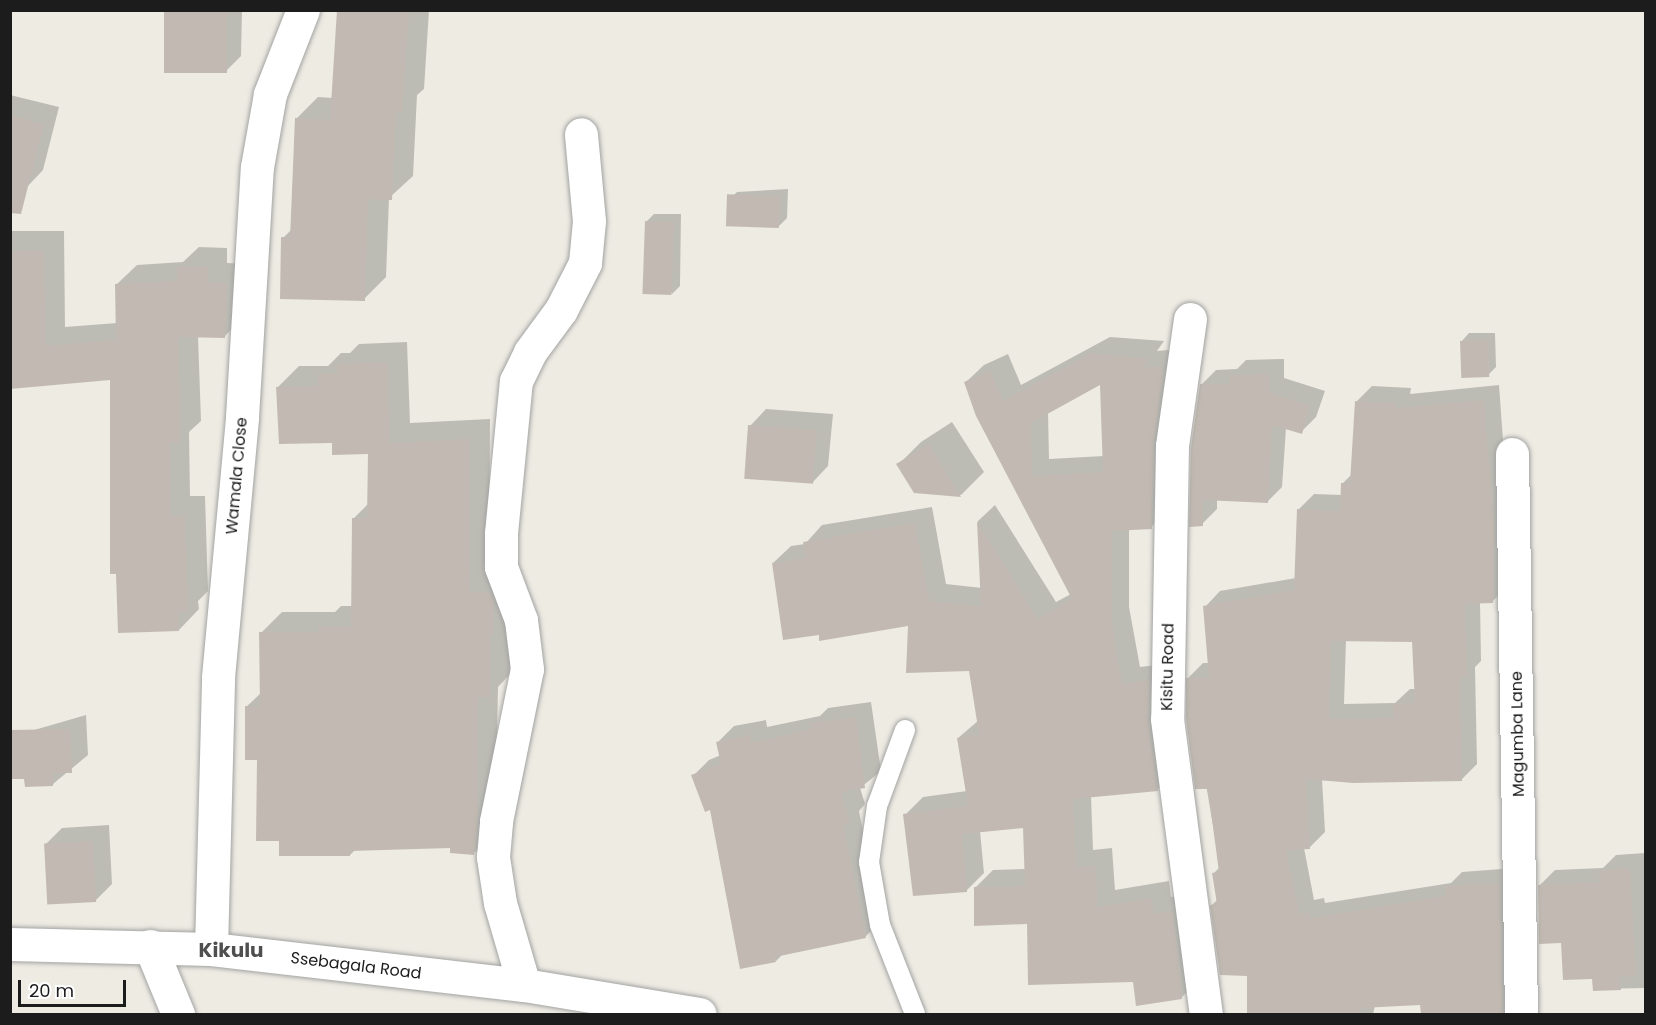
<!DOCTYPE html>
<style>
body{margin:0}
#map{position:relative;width:1656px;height:1025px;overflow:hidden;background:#edebe2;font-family:Poppins,sans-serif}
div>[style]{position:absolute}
.shadow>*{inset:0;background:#0003}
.building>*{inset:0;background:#c2bab2;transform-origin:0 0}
.roads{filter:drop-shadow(0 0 2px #a3a3a3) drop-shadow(0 0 2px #a3a3a3)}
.service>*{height:20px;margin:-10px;padding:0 10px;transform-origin:10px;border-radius:10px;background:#fff}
.minor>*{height:33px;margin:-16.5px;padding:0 16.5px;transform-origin:16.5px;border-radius:16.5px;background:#fff}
span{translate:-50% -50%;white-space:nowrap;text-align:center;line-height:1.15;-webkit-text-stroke:6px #fff;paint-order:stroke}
.street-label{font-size:16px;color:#1c1c1c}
.quarter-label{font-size:20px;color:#4f4f4f;font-weight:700}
.frame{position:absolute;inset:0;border:12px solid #1c1c1c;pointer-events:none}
.scale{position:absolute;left:18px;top:980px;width:108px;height:27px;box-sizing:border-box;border:3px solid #1c1c1c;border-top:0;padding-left:8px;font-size:18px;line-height:21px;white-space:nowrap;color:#1c1c1c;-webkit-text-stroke:4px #fff;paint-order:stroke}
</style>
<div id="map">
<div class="shadow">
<i style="clip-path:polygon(166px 10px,242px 10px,241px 56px,224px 73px)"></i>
<i style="clip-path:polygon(339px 10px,429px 10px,424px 89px,417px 95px,413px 176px,389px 198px,386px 277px,364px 299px,283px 238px,292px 229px,296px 119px,318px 97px,333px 98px)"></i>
<i style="clip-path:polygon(10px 95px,59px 107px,43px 170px,27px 187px,10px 182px)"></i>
<i style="clip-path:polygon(788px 189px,787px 218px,779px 226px,729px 200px,737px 192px)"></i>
<i style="clip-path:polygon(654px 214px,681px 214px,680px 286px,672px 294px,646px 222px)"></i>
<i style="clip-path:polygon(10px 231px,64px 231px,65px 327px,117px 323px,116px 285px,137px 265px,183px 262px,199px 247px,227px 248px,227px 263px,246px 264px,245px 316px,225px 336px,198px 336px,201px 421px,189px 432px,190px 496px,205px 496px,208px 591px,198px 601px,199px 609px,179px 630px,111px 378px,10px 388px)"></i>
<i style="clip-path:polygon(1469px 333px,1495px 333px,1496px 367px,1488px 375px,1461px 342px)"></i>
<i style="clip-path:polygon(evenodd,1110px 337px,1164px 341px,1157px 351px,1179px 349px,1169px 510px,1151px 527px,1129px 529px,1129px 607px,1140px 667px,1166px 664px,1174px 772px,1157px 790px,1091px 796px,1093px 850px,1112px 848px,1115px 890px,1169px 881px,1171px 897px,1191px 894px,1199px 980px,1181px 998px,1134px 980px,975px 888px,993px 870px,1026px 869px,1025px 826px,980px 831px,984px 873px,966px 891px,905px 815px,923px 797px,967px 791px,958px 738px,979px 720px,971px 669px,910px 624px,820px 633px,773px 563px,791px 546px,805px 544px,822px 525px,932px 507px,946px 584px,982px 588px,978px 521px,995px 505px,1056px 602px,1071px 594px,966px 382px,984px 365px,1008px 354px,1021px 385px,1110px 337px,1102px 382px,1104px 456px,1049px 459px,1048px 412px,1102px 382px)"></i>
<i style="clip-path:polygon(407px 342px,410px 423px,490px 419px,489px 572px,511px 572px,510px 674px,498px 687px,495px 832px,474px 853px,451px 847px,355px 850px,350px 855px,280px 839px,246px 707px,262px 692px,261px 633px,282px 612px,335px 612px,341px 606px,352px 606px,354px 518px,368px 504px,369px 452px,333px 441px,278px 387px,299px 366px,328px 366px,341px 353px,350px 353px,359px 344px)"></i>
<i style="clip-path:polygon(1284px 359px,1284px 378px,1325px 391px,1316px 417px,1301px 432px,1286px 428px,1282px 487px,1267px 502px,1217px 499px,1217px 509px,1202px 524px,1201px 385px,1216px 370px,1237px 369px,1246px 360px)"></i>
<i style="clip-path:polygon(evenodd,1499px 385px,1509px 523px,1507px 586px,1492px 602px,1480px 602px,1481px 661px,1475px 667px,1477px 764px,1461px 780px,1322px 779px,1325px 832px,1310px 847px,1304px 848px,1314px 900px,1324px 898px,1325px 903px,1451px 883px,1462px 872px,1515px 868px,1519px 1014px,1422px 1014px,1422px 1004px,1375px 1006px,1373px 1014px,1248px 1014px,1249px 974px,1212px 905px,1218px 899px,1213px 874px,1220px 867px,1188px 678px,1203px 663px,1209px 663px,1205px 607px,1220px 591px,1296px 578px,1299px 509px,1314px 494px,1342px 495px,1343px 483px,1352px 474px,1357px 401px,1372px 386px,1411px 388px,1410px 394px,1499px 385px,1346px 640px,1414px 640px,1416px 689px,1410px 689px,1395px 703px,1344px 704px,1346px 640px)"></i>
<i style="clip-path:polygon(766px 409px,833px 414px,828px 466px,812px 483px,750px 426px)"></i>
<i style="clip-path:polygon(952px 422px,984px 472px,961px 495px,915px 491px,898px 465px,921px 442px)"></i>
<i style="clip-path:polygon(871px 702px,881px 771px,860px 788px,865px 804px,859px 811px,881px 921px,865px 937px,783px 954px,776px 961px,711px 808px,693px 776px,709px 760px,721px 755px,718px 742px,734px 726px,766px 720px,767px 727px,820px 716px,828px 708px)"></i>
<i style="clip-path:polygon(86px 715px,88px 755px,53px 784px,10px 737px)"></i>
<i style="clip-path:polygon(109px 825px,112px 884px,96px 900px,46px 844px,62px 828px)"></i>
<i style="clip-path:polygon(1645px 853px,1646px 988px,1594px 989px,1594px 977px,1563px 941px,1539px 886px,1555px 870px,1603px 868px,1616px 855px)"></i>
</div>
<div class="building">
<i style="left:164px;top:10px;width:63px;height:63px"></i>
<i style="clip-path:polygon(337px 10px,409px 10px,402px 113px,396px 112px,392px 200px,368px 199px,365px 301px,280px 299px,281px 237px,290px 238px,295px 118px,330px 120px)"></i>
<i style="clip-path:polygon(10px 115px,44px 124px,21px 214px,10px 213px)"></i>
<i style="left:780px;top:196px;width:32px;height:53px;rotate:92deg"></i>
<i style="left:645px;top:221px;width:29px;height:73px;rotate:2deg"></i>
<i style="clip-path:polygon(44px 250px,46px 346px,116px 340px,115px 284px,177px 281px,177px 266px,208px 267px,208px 282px,227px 283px,225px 338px,178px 337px,181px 442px,170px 443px,170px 516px,185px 516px,188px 612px,178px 612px,179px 631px,118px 633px,116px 574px,110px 574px,110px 380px,10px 389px,10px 251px)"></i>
<i style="left:1488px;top:340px;width:37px;height:28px;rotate:88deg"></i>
<i style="clip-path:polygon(evenodd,1092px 353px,1149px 359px,1142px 368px,1162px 366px,1163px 376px,1153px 446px,1152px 529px,1112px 531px,1112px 625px,1122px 684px,1149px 680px,1148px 721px,1158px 791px,1073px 799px,1076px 867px,1095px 865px,1098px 907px,1151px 898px,1154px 914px,1173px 911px,1182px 999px,1136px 1006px,1133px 982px,1028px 985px,1027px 924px,974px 926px,974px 887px,1025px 886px,1023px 828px,962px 834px,967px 892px,913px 896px,903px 814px,968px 806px,957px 738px,979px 734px,969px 671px,906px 673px,908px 626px,819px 641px,819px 635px,783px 640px,772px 563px,806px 558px,803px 542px,915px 523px,929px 601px,981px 606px,977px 521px,1038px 619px,1072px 599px,976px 416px,964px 382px,990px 371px,1003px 401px,1092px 353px,1100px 385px,1103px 472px,1032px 476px,1031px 423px,1100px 385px)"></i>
<i style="clip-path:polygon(387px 362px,390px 443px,470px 439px,469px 592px,490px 592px,494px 601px,494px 634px,490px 634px,490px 697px,478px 697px,478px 814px,474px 855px,450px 853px,450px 848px,350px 851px,350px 856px,279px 856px,279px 841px,256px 841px,257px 760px,245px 760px,245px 706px,260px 706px,259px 632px,318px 632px,318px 626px,351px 627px,352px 518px,367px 518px,368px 454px,332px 455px,332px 443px,279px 444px,276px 387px,318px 386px,318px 374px,337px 373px,337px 364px)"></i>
<i style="clip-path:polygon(1269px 374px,1270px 393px,1310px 406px,1302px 434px,1272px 425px,1268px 503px,1203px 500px,1203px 526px,1189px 527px,1191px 447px,1200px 384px,1230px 384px,1229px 375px)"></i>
<i style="clip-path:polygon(evenodd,1484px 400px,1495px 539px,1493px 603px,1465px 604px,1467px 677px,1460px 678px,1462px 781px,1353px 783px,1306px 779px,1310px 849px,1286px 850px,1299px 914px,1309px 912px,1310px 918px,1446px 896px,1445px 886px,1500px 883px,1502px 1014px,1421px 1014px,1420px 1005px,1361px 1008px,1360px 1014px,1247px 1014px,1247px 976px,1220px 975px,1210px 905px,1217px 904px,1212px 873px,1219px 872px,1208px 789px,1195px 789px,1186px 718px,1186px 678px,1209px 678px,1203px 606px,1294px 590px,1297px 509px,1340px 511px,1341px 483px,1350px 483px,1355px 401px,1396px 403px,1396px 408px,1484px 400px,1331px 641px,1412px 642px,1415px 703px,1393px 704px,1394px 718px,1329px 719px,1331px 641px)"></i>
<i style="left:748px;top:425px;width:69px;height:54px;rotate:4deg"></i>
<i style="clip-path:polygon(929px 444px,961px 497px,914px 493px,896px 464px)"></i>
<i style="clip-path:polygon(856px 717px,865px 788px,841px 792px,850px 822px,843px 824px,866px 938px,775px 957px,776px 962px,740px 969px,710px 810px,705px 812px,691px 775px,721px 764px,716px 742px,750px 735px,751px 743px,811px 729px,810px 723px)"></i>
<i style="clip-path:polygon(70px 729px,72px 773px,54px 773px,53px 786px,25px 787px,24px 779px,10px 779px,10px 730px)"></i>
<i style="left:93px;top:841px;width:61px;height:49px;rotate:87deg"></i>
<i style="clip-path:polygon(1630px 868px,1636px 976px,1620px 977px,1621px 990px,1593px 991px,1592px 979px,1563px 980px,1561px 943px,1539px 944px,1538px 885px,1600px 882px,1599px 870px)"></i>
</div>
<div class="roads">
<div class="service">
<i style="left:905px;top:730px;width:81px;rotate:110.2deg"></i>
<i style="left:877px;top:806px;width:57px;rotate:98.1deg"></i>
<i style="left:869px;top:862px;width:64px;rotate:80.1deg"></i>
<i style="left:880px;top:925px;width:96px;rotate:68.5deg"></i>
</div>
<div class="minor">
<i style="left:1190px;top:319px;width:128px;rotate:98.1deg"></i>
<i style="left:1172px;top:446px;width:273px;rotate:91deg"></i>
<i style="left:1167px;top:719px;width:298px;rotate:82.5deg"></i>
<i style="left:1512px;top:454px;width:560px;rotate:89.08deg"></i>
<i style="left:10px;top:944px;width:201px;rotate:1.4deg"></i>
<i style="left:211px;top:949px;width:315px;rotate:6.6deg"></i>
<i style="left:524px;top:985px;width:178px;rotate:9.4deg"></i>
<i style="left:150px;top:946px;width:74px;rotate:67.6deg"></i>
<i style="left:211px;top:949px;width:272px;rotate:-88.5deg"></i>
<i style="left:218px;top:677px;width:261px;rotate:-84.7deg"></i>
<i style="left:242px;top:417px;width:250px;rotate:-86.6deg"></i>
<i style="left:257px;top:167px;width:74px;rotate:-79.9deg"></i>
<i style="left:270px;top:94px;width:90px;rotate:-68.6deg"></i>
<i style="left:524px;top:985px;width:85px;rotate:-106.3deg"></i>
<i style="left:500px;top:903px;width:47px;rotate:-98.7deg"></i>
<i style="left:493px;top:857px;width:36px;rotate:-85deg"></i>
<i style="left:496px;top:821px;width:155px;rotate:-78.5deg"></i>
<i style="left:527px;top:669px;width:49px;rotate:-97deg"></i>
<i style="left:521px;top:620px;width:57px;rotate:-110.7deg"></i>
<i style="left:501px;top:567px;width:34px;rotate:-90deg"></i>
<i style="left:501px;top:533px;width:153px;rotate:-84.4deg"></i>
<i style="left:516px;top:381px;width:32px;rotate:-64deg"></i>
<i style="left:530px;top:352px;width:52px;rotate:-53.6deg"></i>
<i style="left:561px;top:310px;width:53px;rotate:-62.9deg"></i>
<i style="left:585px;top:263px;width:42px;rotate:-84.6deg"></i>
<i style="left:589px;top:221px;width:87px;rotate:-95.3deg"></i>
</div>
</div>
<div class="street-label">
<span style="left:237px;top:476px;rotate:-85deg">Wamala Close</span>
<span style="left:1168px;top:667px;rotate:-89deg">Kisitu Road</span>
<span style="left:1518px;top:734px;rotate:-91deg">Magumba Lane</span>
<span style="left:356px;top:966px;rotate:7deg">Ssebagala Road</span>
</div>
<div class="quarter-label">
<span style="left:231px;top:950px">Kikulu</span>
</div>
<div class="frame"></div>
<div class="scale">20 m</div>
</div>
